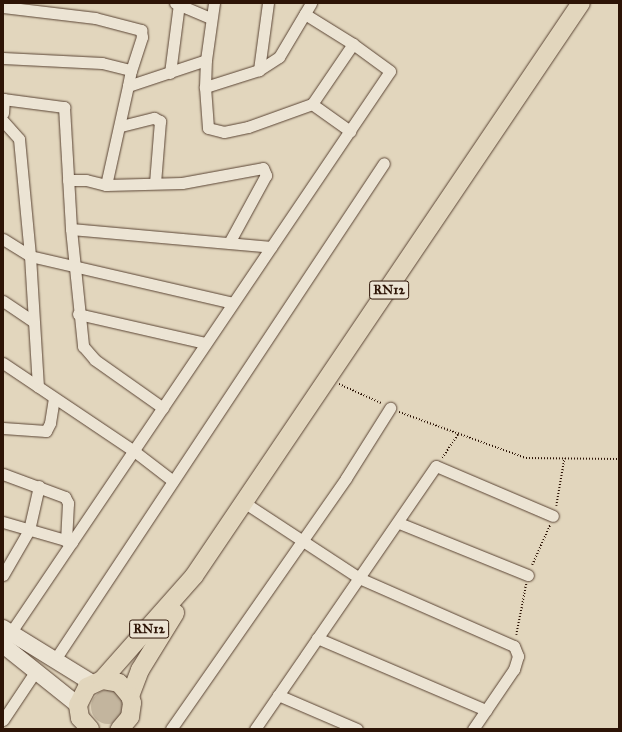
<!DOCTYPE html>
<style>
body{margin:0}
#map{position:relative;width:622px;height:732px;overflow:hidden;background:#e2d6bd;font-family:"IM FELL Great Primer",serif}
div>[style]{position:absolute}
.green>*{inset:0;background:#c3b59e}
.round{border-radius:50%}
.path>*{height:1.5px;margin-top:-0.75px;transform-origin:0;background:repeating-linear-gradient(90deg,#2d1406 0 1px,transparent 0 3px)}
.roads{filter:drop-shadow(0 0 1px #5a4434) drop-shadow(0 0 1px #5a4434)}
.minor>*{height:11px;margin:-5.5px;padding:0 5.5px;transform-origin:5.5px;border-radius:5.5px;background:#ece4d4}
.secondary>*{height:16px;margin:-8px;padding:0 8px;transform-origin:8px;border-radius:8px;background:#ece4d4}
.primary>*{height:18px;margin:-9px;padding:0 9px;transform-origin:9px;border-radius:9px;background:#e2d6bd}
span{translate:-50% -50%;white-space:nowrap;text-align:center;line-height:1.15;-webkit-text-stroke:3.5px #ece4d4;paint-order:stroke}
.shield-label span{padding:1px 3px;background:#ece4d4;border:1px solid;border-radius:3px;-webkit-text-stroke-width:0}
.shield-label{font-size:13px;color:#2d1406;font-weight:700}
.frame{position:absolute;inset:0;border:4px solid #2d1406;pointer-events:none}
</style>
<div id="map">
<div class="green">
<i class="round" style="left:91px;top:690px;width:34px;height:34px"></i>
</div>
<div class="path">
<i style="left:339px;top:384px;width:46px;rotate:24.3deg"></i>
<i style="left:399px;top:412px;width:135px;rotate:19.9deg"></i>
<i style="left:526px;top:458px;width:93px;rotate:0.6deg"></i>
<i style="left:442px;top:458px;width:30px;rotate:-56deg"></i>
<i style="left:556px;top:506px;width:48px;rotate:-80.3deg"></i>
<i style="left:532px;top:565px;width:44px;rotate:-65.8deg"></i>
<i style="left:516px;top:635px;width:52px;rotate:-78.9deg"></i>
</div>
<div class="roads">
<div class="minor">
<i style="left:175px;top:3px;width:39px;rotate:23deg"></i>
<i style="left:268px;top:3px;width:68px;rotate:97.7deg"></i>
<i style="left:259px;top:70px;width:24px;rotate:-33deg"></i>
<i style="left:279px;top:57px;width:63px;rotate:-59.3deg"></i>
<i style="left:3px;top:7px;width:93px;rotate:6.8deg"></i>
<i style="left:95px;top:18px;width:48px;rotate:14.6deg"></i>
<i style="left:141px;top:30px;width:7px;rotate:82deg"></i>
<i style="left:142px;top:37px;width:35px;rotate:108deg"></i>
<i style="left:131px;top:70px;width:16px;rotate:101deg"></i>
<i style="left:3px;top:58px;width:99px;rotate:2.9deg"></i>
<i style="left:102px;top:63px;width:30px;rotate:14deg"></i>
<i style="left:259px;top:70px;width:57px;rotate:162.5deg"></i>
<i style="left:205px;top:87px;width:41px;rotate:85.8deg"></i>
<i style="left:208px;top:128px;width:16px;rotate:14deg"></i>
<i style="left:224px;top:132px;width:25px;rotate:-12deg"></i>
<i style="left:248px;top:127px;width:68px;rotate:-19.8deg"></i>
<i style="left:312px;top:104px;width:73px;rotate:-55.7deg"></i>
<i style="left:170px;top:73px;width:70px;rotate:-82.6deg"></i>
<i style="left:205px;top:87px;width:27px;rotate:-88deg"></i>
<i style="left:206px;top:60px;width:58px;rotate:-82deg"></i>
<i style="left:3px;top:99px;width:62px;rotate:7.5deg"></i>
<i style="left:64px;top:107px;width:122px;rotate:86.7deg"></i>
<i style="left:71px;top:229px;width:118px;rotate:84.1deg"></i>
<i style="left:83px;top:346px;width:18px;rotate:49deg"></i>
<i style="left:95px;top:360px;width:83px;rotate:35.2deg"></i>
<i style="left:312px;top:104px;width:47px;rotate:35.4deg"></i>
<i style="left:3px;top:113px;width:14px;rotate:-86deg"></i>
<i style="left:3px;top:121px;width:24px;rotate:48deg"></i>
<i style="left:19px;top:139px;width:118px;rotate:84.6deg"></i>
<i style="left:30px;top:256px;width:131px;rotate:86.5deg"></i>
<i style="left:121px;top:126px;width:34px;rotate:-14deg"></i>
<i style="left:154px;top:118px;width:7px;rotate:27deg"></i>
<i style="left:160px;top:121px;width:62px;rotate:94.6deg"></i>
<i style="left:68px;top:180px;width:18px"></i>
<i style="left:86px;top:180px;width:21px;rotate:14deg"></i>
<i style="left:106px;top:185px;width:76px;rotate:-1.5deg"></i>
<i style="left:182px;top:183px;width:82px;rotate:-10.5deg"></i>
<i style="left:263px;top:168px;width:8px;rotate:67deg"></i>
<i style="left:266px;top:175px;width:77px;rotate:118.6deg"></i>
<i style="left:106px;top:185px;width:101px;rotate:-77.5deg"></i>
<i style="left:128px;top:86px;width:82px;rotate:-18.4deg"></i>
<i style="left:71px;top:229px;width:201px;rotate:5.1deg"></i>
<i style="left:3px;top:239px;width:32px;rotate:32deg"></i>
<i style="left:30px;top:256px;width:208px;rotate:13deg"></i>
<i style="left:3px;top:301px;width:36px;rotate:34deg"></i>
<i style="left:78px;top:314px;width:131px;rotate:12.8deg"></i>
<i style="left:3px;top:363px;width:158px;rotate:33.9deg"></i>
<i style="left:134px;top:451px;width:49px;rotate:37.6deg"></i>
<i style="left:3px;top:428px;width:43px;rotate:4deg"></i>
<i style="left:46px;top:431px;width:9px;rotate:-63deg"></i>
<i style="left:50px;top:423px;width:25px;rotate:-81deg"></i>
<i style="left:3px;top:474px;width:66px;rotate:20.4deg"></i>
<i style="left:65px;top:497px;width:7px;rotate:63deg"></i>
<i style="left:68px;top:503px;width:38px;rotate:93deg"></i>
<i style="left:245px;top:503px;width:136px;rotate:33.3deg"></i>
<i style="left:359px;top:578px;width:169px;rotate:23.7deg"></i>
<i style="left:514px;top:646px;width:11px;rotate:68deg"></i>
<i style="left:518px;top:656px;width:14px;rotate:107deg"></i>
<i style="left:514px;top:669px;width:73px;rotate:124.3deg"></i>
<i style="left:3px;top:522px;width:72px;rotate:16.2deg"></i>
<i style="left:399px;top:523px;width:139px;rotate:22deg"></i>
<i style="left:3px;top:575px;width:52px;rotate:-60deg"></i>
<i style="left:29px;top:530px;width:45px;rotate:-77.2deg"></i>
<i style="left:7px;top:638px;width:684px;rotate:-55.96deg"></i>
<i style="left:390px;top:71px;width:46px;rotate:-143.9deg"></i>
<i style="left:353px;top:44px;width:57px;rotate:-148deg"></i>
<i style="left:317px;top:638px;width:184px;rotate:23.1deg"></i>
<i style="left:54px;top:661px;width:597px;rotate:-56.47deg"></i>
<i style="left:278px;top:695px;width:86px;rotate:23.3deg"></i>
<i style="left:3px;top:720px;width:61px;rotate:-56.3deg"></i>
<i style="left:171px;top:729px;width:306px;rotate:-55.1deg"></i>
<i style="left:346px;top:478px;width:83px;rotate:-57.8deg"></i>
<i style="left:255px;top:729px;width:319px;rotate:-55.5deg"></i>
<i style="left:436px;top:466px;width:127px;rotate:23.1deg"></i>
</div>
<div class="secondary">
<i style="left:3px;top:628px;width:105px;rotate:31.7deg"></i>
<i style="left:3px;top:645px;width:96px;rotate:38.7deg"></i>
</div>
<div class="primary">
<i style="left:102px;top:680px;width:139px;rotate:-48.5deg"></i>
<i style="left:194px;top:576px;width:691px;rotate:-55.97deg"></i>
<i style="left:130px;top:696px;width:28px;rotate:-69deg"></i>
<i style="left:140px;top:670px;width:67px;rotate:-58.4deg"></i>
<i style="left:90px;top:729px;width:15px;rotate:-132deg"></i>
<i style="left:80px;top:718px;width:13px;rotate:-99deg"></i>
<i style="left:78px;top:705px;width:20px;rotate:-63deg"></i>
<i style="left:87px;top:687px;width:17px;rotate:-25deg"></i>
<i style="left:102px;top:680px;width:17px;rotate:10deg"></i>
<i style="left:119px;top:683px;width:17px;rotate:50deg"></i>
<i style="left:130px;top:696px;width:7px;rotate:74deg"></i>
<i style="left:132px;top:703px;width:14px;rotate:98deg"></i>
<i style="left:130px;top:717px;width:16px;rotate:130deg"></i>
</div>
</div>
<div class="shield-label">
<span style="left:389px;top:290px">RN12</span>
<span style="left:149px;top:629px">RN12</span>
</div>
<div class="frame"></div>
</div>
